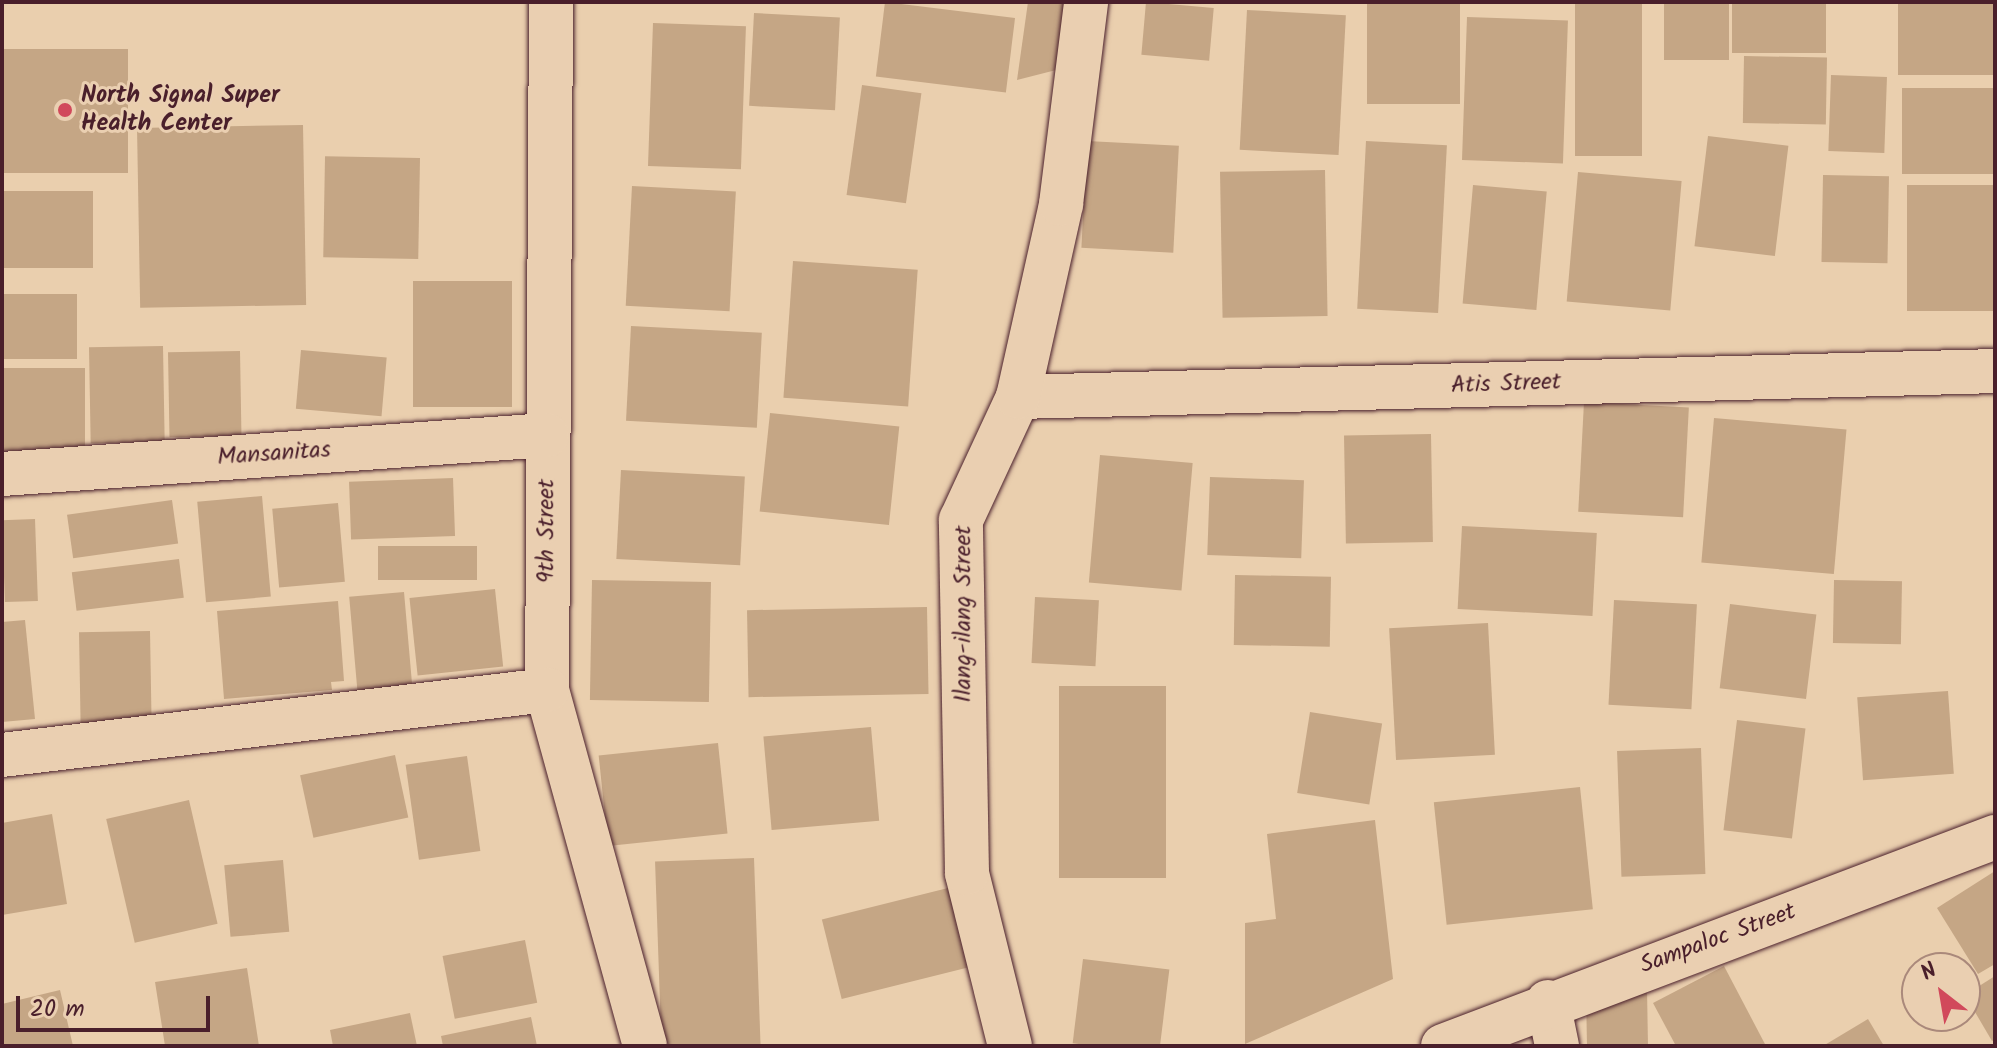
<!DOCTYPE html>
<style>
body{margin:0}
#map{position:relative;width:1997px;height:1048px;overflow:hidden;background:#eacfae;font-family:Kalam,sans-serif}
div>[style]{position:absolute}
.building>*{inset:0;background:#c5a685;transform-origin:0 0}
.roads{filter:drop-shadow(0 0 2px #4a1f2b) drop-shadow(0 0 2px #4a1f2b)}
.minor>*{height:44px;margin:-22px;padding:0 22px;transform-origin:22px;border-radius:22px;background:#eacfb1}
.dots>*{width:22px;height:22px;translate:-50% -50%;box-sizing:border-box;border:4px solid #eacfb1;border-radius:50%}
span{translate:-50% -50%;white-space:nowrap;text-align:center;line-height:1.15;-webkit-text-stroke:6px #eacfb1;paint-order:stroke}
.poi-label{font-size:24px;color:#4a1f2b;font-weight:700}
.left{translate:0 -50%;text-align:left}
.street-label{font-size:24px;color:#4a1f2b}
.frame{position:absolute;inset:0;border:4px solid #4a1f2b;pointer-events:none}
.north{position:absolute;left:1901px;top:952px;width:80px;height:80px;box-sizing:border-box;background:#eacfb1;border:2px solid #aa897b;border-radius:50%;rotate:329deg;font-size:22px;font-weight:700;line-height:32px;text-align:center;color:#4a1f2b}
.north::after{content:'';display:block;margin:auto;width:28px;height:36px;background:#d1495b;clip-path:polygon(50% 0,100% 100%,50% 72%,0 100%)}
.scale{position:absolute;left:16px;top:996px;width:194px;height:36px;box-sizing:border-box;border:4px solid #4a1f2b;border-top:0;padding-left:10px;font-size:24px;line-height:28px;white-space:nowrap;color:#4a1f2b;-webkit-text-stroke:6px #eacfb1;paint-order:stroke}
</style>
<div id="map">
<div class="building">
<i style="left:885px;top:2px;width:131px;height:75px;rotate:7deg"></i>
<i style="clip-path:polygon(1028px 2px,1068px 2px,1060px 69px,1017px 80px)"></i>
<i style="left:1146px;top:2px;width:68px;height:53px;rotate:5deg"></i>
<i style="left:1367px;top:2px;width:93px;height:102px"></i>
<i style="left:1575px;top:2px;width:67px;height:154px"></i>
<i style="left:1664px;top:2px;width:65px;height:58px"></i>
<i style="left:1732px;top:2px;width:94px;height:51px"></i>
<i style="left:1898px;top:2px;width:97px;height:73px"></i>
<i style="left:1247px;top:10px;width:99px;height:140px;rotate:3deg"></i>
<i style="left:754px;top:13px;width:86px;height:93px;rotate:3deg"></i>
<i style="left:1467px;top:17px;width:101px;height:143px;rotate:2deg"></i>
<i style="left:653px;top:23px;width:93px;height:143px;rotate:2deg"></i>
<i style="left:2px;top:49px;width:126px;height:124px"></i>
<i style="left:1744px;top:56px;width:83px;height:67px;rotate:1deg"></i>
<i style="left:1831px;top:75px;width:56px;height:76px;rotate:2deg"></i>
<i style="left:862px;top:85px;width:60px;height:111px;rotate:8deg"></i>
<i style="left:1995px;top:88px;width:86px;height:93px;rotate:90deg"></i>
<i style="left:303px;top:125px;width:180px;height:166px;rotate:89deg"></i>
<i style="left:1708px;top:136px;width:81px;height:111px;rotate:7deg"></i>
<i style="left:1087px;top:141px;width:92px;height:107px;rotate:3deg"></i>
<i style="left:1366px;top:141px;width:81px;height:168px;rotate:3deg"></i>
<i style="left:420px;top:158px;width:101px;height:95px;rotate:91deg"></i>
<i style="left:1325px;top:170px;width:146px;height:105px;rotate:89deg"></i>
<i style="left:1578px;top:172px;width:104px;height:130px;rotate:5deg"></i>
<i style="left:1823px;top:175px;width:66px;height:87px;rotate:1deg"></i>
<i style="left:1473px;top:185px;width:74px;height:119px;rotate:5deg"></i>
<i style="left:1995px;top:185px;width:126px;height:88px;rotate:90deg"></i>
<i style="left:632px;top:186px;width:104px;height:120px;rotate:3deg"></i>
<i style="left:93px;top:191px;width:77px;height:91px;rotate:90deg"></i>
<i style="left:793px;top:261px;width:125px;height:137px;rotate:4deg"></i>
<i style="left:512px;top:281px;width:126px;height:99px;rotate:90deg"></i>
<i style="left:77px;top:294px;width:65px;height:75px;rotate:90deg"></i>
<i style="left:631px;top:326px;width:131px;height:95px;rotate:3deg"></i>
<i style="left:163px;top:346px;width:96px;height:74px;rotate:89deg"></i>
<i style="left:301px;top:350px;width:86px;height:59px;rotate:5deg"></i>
<i style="left:240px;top:351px;width:85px;height:72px;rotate:89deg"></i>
<i style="left:85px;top:368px;width:86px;height:83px;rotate:90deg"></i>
<i style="left:1584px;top:402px;width:105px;height:110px;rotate:3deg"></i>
<i style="left:770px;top:413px;width:130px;height:99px;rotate:6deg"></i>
<i style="left:1714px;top:418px;width:133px;height:145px;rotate:5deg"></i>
<i style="left:1431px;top:434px;width:108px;height:87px;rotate:89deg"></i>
<i style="left:1100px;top:455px;width:93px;height:128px;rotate:5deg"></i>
<i style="left:621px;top:470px;width:124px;height:89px;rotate:3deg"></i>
<i style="left:1210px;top:477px;width:94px;height:78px;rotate:2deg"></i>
<i style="left:453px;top:478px;width:58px;height:104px;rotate:88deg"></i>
<i style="left:262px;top:496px;width:101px;height:65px;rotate:85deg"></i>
<i style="left:172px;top:500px;width:44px;height:106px;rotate:82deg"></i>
<i style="left:338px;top:503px;width:79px;height:66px;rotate:85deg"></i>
<i style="left:35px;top:519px;width:82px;height:33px;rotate:88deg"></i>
<i style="left:1462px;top:526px;width:135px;height:83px;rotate:3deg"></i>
<i style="left:477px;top:546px;width:34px;height:99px;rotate:90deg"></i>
<i style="left:179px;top:559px;width:39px;height:108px;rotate:83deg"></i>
<i style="left:1235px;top:575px;width:96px;height:70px;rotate:1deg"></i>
<i style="left:592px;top:580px;width:119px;height:120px;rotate:1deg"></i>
<i style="left:1834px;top:580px;width:68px;height:63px;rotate:1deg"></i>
<i style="left:495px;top:589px;width:78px;height:86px;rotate:84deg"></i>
<i style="left:404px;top:592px;width:101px;height:55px;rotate:85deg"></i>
<i style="left:1035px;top:597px;width:64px;height:66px;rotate:3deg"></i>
<i style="left:1614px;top:600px;width:83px;height:105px;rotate:3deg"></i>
<i style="clip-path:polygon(338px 601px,344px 681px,331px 682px,332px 690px,224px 699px,217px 611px)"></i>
<i style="left:1730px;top:604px;width:87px;height:85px;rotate:7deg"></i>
<i style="left:927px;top:607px;width:87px;height:180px;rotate:89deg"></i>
<i style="clip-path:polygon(25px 620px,35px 719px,2px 722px,2px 622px)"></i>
<i style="left:1488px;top:623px;width:132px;height:99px;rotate:87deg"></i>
<i style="left:150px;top:631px;width:98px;height:71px;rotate:89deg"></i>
<i style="left:1166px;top:686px;width:192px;height:107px;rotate:90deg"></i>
<i style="left:1948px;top:691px;width:83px;height:91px;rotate:86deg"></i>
<i style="left:1310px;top:712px;width:73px;height:82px;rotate:9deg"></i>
<i style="left:1737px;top:720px;width:69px;height:111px;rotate:7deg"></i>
<i style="left:871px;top:727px;width:94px;height:108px;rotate:85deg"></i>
<i style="left:718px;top:743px;width:91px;height:120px;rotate:84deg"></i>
<i style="left:1701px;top:748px;width:126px;height:84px;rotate:88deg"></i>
<i style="left:395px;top:755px;width:64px;height:97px;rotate:78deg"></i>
<i style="left:467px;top:756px;width:96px;height:62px;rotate:82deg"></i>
<i style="left:1580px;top:787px;width:123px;height:147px;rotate:84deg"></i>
<i style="left:189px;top:800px;width:127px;height:85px;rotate:77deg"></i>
<i style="clip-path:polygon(52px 814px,67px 904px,2px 915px,2px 823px)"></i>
<i style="clip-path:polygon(1375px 820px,1393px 979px,1245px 1044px,1245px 923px,1276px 919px,1267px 834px)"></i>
<i style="left:754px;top:858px;width:188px;height:99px;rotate:88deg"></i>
<i style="left:283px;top:860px;width:72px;height:59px;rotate:85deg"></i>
<i style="clip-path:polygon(1995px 871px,1995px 964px,1978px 974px,1937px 908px)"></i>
<i style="left:948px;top:888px;width:82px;height:130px;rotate:76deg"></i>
<i style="left:525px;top:940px;width:64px;height:84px;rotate:79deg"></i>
<i style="left:1083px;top:959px;width:87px;height:85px;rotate:7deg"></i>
<i style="clip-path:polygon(1724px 966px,1766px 1046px,1676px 1046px,1653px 1003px)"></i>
<i style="clip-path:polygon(247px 968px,259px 1046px,165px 1046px,155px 982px)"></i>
<i style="clip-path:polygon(1995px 976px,1995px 1039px,1992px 1041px,1965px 995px)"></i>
<i style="left:1647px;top:989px;width:57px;height:61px;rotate:89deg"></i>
<i style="clip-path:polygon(60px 990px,73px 1046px,2px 1046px,2px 1004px)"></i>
<i style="clip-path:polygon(410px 1013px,417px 1046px,333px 1046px,330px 1030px)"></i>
<i style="clip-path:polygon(531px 1017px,537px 1046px,443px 1046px,441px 1036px)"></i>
<i style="clip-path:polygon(1868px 1019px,1884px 1046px,1823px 1046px)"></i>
</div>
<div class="roads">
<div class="minor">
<i style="left:551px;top:2px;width:688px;rotate:90.33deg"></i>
<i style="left:547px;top:690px;width:369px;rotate:74.6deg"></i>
<i style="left:1018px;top:397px;width:977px;rotate:-1.52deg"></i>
<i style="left:2px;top:474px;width:546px;rotate:-4.09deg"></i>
<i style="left:2px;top:755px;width:549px;rotate:-6.8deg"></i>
<i style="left:1548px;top:1002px;width:45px;rotate:78.4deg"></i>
<i style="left:1010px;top:1046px;width:178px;rotate:-104deg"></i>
<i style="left:967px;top:873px;width:353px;rotate:-91deg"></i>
<i style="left:961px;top:520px;width:136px;rotate:-65.1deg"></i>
<i style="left:1018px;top:397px;width:198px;rotate:-77.4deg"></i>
<i style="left:1061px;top:204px;width:204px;rotate:-82.9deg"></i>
<i style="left:1443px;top:1046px;width:590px;rotate:-20.74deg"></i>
</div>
</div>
<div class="dots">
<i style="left:65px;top:110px;background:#d1495b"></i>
</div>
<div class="poi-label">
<span class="left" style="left:81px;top:110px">North Signal Super<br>Health Center</span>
</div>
<div class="street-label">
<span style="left:1506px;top:384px;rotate:-2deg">Atis Street</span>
<span style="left:274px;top:454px;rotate:-4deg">Mansanitas</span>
<span style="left:547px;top:531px;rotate:-90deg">9th Street</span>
<span style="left:964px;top:614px;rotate:-90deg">Ilang-ilang Street</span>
<span style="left:1718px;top:939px;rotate:-20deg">Sampaloc Street</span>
</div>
<div class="frame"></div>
<div class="north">N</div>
<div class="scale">20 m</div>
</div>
